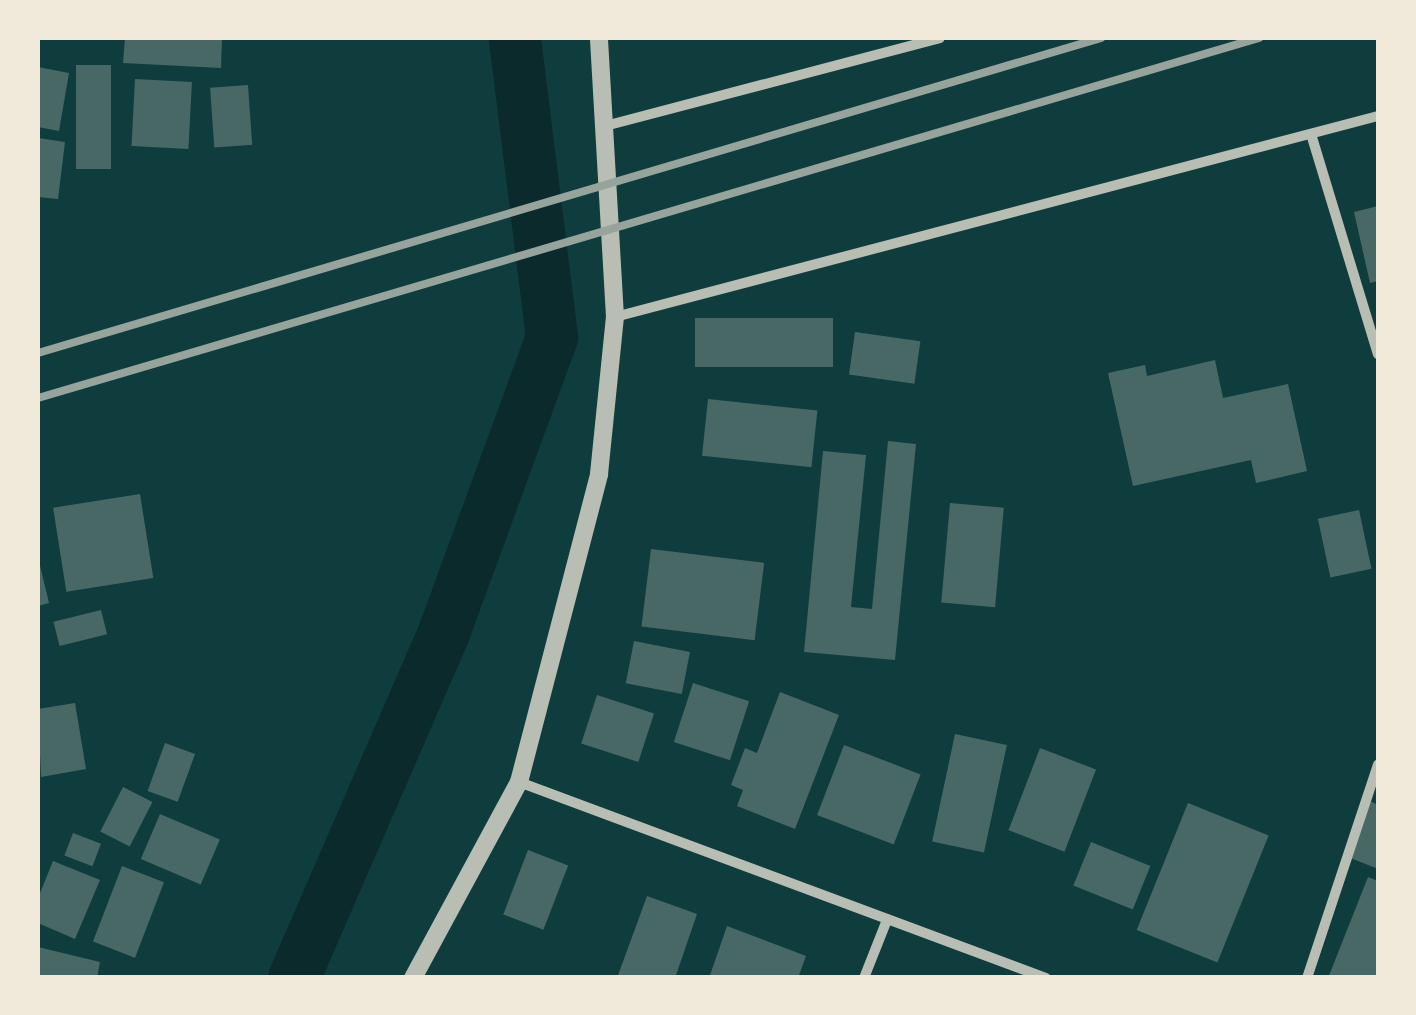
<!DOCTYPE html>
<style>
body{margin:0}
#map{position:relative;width:1416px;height:1015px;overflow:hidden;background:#0f3d3e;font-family:Montserrat,sans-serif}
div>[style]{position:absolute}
.canal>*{height:52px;margin:-26px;padding:0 26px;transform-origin:26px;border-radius:26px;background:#0a2a2b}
.building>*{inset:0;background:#486865;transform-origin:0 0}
.minor>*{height:10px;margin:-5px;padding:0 5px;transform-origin:5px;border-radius:5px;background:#b8beb3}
.tertiary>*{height:18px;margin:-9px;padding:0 9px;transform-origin:9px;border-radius:9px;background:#b8beb3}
.rail>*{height:8px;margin:-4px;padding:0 4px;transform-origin:4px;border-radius:4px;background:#97a49c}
span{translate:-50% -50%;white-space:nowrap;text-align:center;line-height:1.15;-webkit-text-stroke:8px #f1e9da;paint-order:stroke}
.frame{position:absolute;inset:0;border:40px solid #f1e9da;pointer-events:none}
</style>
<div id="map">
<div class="canal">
<i style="left:294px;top:978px;width:379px;rotate:-66.5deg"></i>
<i style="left:445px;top:630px;width:312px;rotate:-69.9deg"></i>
<i style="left:552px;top:337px;width:301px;rotate:-97.1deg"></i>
</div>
<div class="building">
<i style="clip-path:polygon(125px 38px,222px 38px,221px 68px,123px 63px)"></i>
<i style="left:76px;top:65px;width:35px;height:104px"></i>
<i style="clip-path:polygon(38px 67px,69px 73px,59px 131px,38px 127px)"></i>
<i style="left:135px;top:79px;width:57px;height:67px;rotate:3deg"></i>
<i style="left:248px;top:85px;width:60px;height:38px;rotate:86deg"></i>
<i style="clip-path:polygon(38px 138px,65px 142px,58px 199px,38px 197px)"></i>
<i style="clip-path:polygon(1378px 206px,1378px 281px,1370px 283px,1354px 212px)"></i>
<i style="left:695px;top:318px;width:138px;height:49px"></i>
<i style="left:855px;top:332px;width:66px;height:43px;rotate:8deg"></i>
<i style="clip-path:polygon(1215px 360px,1223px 398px,1288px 384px,1307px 471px,1256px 483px,1251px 460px,1133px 486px,1108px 373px,1145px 365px,1147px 376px)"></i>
<i style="left:708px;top:399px;width:110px;height:57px;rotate:6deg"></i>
<i style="clip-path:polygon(888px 441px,916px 444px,895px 660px,804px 652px,823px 451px,866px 455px,851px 607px,872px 609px)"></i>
<i style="left:140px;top:494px;width:85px;height:88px;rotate:81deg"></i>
<i style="left:950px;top:503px;width:54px;height:100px;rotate:5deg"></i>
<i style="left:1359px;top:510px;width:60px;height:42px;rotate:78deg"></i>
<i style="left:651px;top:549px;width:114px;height:78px;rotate:7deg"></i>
<i style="clip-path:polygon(38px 557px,49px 603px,38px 606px)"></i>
<i style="left:101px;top:610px;width:25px;height:49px;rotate:76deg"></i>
<i style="left:634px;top:641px;width:57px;height:43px;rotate:11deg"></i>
<i style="left:693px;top:683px;width:59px;height:62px;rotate:18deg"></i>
<i style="clip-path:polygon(780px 692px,839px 715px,795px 829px,737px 806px,743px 790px,731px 785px,745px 748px,757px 753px)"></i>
<i style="left:597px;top:695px;width:60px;height:51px;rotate:18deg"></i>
<i style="clip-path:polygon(75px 703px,86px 769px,41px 777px,38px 709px)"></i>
<i style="left:955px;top:734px;width:53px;height:110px;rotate:12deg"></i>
<i style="left:165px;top:743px;width:32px;height:51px;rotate:20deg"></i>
<i style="left:844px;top:745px;width:82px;height:75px;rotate:21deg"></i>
<i style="left:1040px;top:748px;width:60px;height:88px;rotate:21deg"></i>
<i style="left:123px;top:787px;width:33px;height:50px;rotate:27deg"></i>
<i style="clip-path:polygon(1370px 801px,1378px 805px,1378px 869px,1348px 857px)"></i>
<i style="left:1188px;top:803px;width:87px;height:137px;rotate:22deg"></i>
<i style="left:160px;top:814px;width:65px;height:49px;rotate:23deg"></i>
<i style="left:73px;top:833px;width:30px;height:24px;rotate:21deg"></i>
<i style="left:1091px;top:842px;width:64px;height:47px;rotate:22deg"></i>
<i style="left:528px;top:850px;width:43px;height:69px;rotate:21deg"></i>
<i style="clip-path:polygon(53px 861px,100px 880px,75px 939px,38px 923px,38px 898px)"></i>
<i style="left:122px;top:866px;width:45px;height:81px;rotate:21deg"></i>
<i style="clip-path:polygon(1368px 877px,1378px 881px,1378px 978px,1328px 978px)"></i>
<i style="clip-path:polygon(647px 896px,697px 914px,675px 978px,617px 978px)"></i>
<i style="clip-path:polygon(727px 926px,806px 956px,798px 978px,709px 978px)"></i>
<i style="clip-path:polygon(38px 947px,100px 962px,97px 978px,38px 978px)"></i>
</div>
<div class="minor">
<i style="left:605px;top:126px;width:346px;rotate:-14.7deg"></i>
<i style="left:1311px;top:134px;width:230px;rotate:73.1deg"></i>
<i style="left:615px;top:317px;width:789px;rotate:-14.76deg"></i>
<i style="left:519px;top:782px;width:562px;rotate:20.4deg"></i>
<i style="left:864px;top:978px;width:62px;rotate:-68.4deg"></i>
<i style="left:1307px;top:978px;width:225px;rotate:-71.6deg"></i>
</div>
<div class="tertiary">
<i style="left:413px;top:978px;width:223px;rotate:-61.6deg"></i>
<i style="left:519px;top:782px;width:318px;rotate:-75.4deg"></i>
<i style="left:599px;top:474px;width:158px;rotate:-84.2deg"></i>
<i style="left:615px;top:317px;width:279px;rotate:-93.3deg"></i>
</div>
<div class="rail">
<i style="left:38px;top:353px;width:1109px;rotate:-16.51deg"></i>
<i style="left:38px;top:398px;width:1273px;rotate:-16.43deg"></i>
</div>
<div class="frame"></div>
</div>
